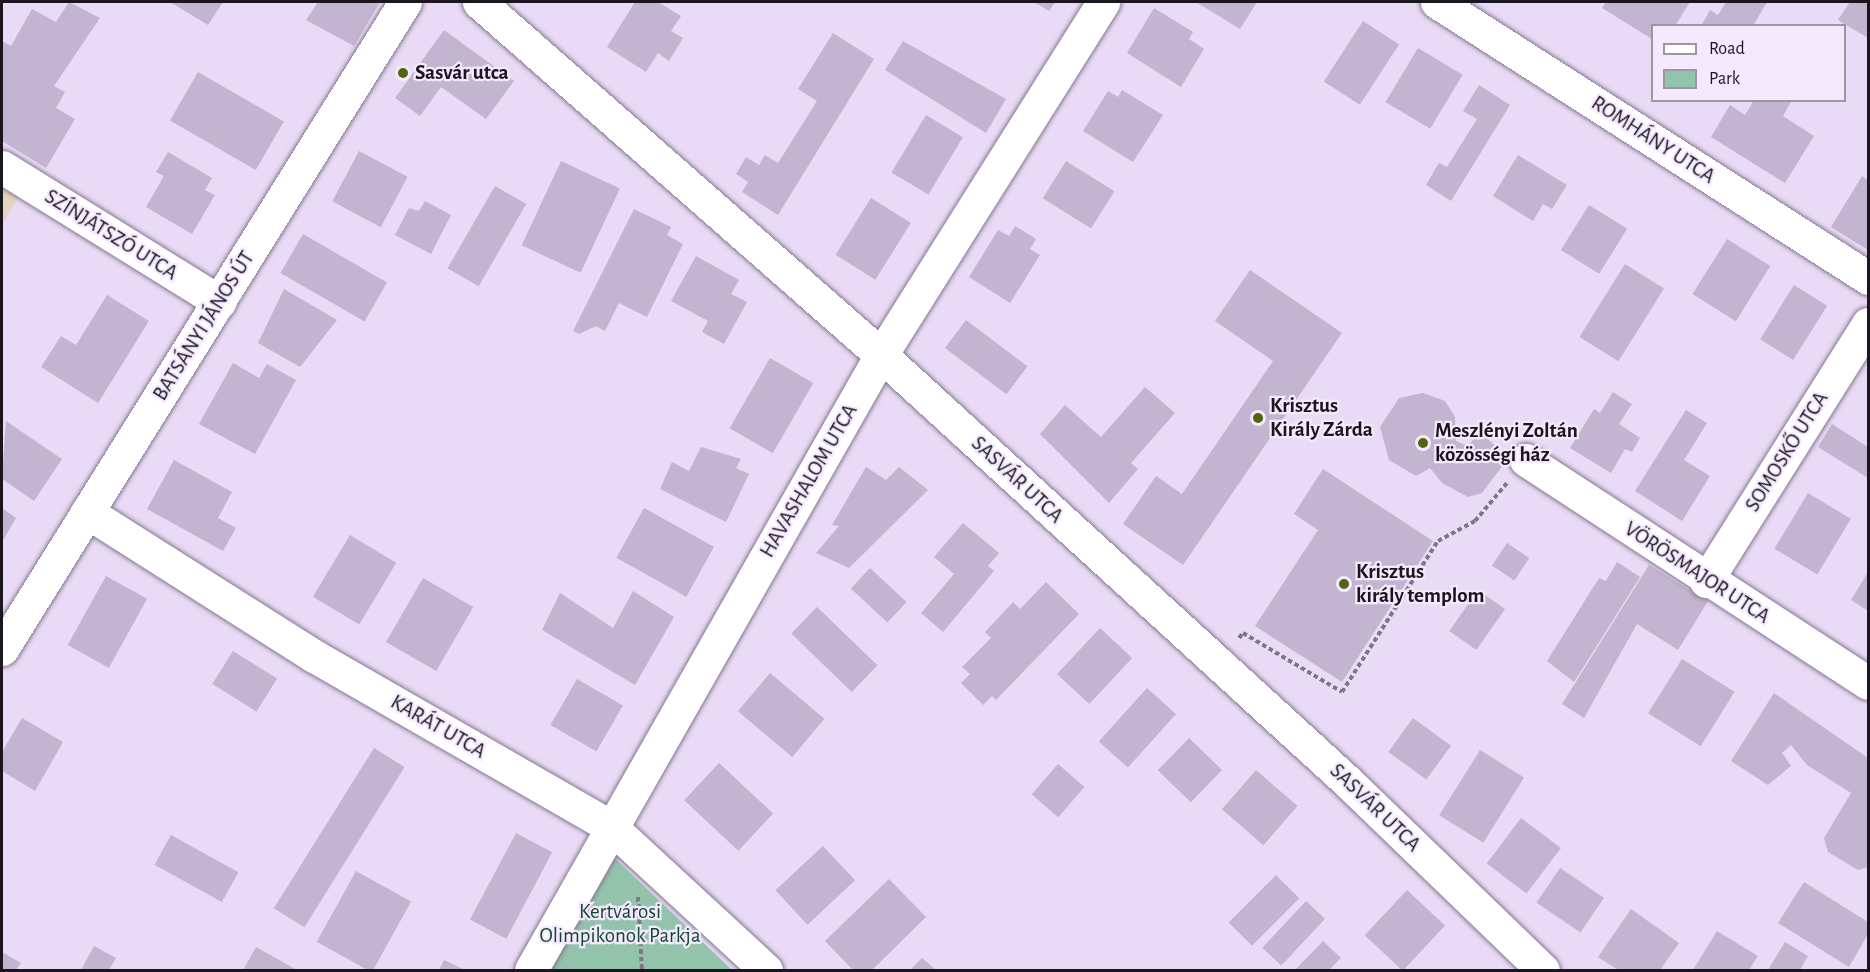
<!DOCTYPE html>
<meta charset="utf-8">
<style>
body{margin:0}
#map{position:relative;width:1870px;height:972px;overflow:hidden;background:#e9daf5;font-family:"Alegreya Sans",sans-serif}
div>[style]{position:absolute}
.education>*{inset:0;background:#e1d5c1}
.green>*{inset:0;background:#94c3ac}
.building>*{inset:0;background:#c3b4cf;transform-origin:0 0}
.path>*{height:4px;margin-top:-2px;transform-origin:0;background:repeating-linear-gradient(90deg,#7f7587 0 4.5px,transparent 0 7.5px)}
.roads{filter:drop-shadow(0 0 2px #857790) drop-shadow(0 0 2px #857790)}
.minor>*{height:33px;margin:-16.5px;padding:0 16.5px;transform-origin:16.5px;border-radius:16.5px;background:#fff}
.dots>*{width:16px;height:16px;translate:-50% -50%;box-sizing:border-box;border:3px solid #f5e9fe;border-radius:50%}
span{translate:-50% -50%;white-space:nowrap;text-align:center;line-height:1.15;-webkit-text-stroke:4.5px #f5e9fe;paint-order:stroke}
.poi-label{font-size:21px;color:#1a151e;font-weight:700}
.left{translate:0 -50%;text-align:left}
.street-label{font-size:21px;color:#1a151e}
.park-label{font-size:21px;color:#144733}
.frame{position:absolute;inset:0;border:3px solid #1a151e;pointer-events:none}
.legend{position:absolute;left:1651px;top:24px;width:195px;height:78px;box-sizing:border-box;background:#f5e9fe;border:2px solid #9d94a4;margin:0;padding:8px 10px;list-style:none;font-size:18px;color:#1a151e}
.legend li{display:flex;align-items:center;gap:12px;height:30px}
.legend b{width:30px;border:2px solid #9d94a4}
</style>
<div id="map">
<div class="education">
<i style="clip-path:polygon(2px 179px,22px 191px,2px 225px)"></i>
</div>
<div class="green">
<i style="clip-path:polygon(607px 851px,732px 970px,544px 970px)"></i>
</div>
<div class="building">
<i style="clip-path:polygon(69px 2px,100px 18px,54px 86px,65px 92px,56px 108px,75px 119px,46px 168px,2px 141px,2px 41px,11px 46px,32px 9px,56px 22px)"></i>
<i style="clip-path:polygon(170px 2px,223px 2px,208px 25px)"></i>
<i style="clip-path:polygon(318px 2px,380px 2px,354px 46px,306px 20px)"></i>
<i style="clip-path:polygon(635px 2px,658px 2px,681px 16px,671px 31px,683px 38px,669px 61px,658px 53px,646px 72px,607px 47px)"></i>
<i style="clip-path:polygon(1034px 2px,1055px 2px,1049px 11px)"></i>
<i style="clip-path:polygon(1196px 2px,1257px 2px,1240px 29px)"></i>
<i style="clip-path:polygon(1606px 2px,1690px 2px,1675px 26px,1652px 26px,1652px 39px,1602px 8px)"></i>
<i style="clip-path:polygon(1726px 2px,1767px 2px,1753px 26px,1701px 26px,1710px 10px,1718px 15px)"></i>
<i style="clip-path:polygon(1850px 2px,1868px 2px,1868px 38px,1838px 20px)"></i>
<i style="clip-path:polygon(1154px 8px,1193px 32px,1189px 39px,1204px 49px,1181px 87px,1127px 53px)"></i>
<i style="left:1363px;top:21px;width:43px;height:72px;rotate:33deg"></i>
<i style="clip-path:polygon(444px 30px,514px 81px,486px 119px,441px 87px,420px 116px,395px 98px)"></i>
<i style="clip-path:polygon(833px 33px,874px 59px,778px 215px,742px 192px,748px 182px,736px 174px,746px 157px,759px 165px,765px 155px,778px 163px,817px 101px,798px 89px)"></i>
<i style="clip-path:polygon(903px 41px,1006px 99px,986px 133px,885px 70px)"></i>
<i style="left:1418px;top:48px;width:52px;height:63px;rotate:31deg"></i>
<i style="left:198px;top:72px;width:99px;height:56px;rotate:30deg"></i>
<i style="clip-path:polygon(1479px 85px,1510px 105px,1451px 201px,1426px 185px,1439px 163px,1447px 167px,1477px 119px,1463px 111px)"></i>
<i style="clip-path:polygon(1122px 90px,1163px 115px,1133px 162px,1083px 131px,1108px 91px,1118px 97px)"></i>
<i style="clip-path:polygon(1754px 100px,1792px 100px,1783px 116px,1814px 136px,1785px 183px,1711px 137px,1730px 105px,1745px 115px)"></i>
<i style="left:926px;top:115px;width:43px;height:67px;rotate:31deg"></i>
<i style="left:359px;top:151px;width:55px;height:57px;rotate:28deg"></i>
<i style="clip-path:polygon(168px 152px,212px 178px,205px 190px,215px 195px,192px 234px,146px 207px,164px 176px,156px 172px)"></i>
<i style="clip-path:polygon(1518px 155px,1567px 185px,1552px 209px,1543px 204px,1533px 221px,1493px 196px)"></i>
<i style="left:561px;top:161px;width:65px;height:93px;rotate:25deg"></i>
<i style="left:1066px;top:161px;width:57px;height:44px;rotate:32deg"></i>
<i style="clip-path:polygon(1862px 176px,1868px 180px,1868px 250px,1831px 227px)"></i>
<i style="left:495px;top:186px;width:36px;height:95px;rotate:30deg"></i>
<i style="left:871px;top:198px;width:47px;height:67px;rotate:32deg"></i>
<i style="clip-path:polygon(425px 201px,451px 215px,431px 254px,395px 235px,409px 208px,419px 211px)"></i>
<i style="left:1589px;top:205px;width:45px;height:53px;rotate:32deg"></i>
<i style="clip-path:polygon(634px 209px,671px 227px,667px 235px,683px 244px,647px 317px,619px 303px,605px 331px,596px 326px,579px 334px,573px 331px)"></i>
<i style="clip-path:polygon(1015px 226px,1036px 239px,1030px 249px,1040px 255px,1010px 303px,969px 277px,998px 230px,1009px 236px)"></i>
<i style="left:303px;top:234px;width:97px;height:45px;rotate:30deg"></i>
<i style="left:1727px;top:239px;width:51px;height:65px;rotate:32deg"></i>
<i style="clip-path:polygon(696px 256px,739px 280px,731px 294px,747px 302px,724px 344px,702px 332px,708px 321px,671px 301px)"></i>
<i style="left:1625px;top:264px;width:46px;height:86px;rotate:32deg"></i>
<i style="clip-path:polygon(1250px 270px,1342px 333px,1183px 565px,1123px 524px,1156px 476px,1182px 494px,1273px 361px,1215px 321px)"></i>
<i style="left:1794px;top:285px;width:39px;height:64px;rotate:32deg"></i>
<i style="clip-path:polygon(284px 289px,337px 320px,300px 367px,258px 343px)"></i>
<i style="clip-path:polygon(107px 295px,149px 321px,98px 403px,41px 367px,61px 336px,76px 345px)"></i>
<i style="left:966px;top:320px;width:77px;height:35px;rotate:37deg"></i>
<i style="left:770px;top:358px;width:50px;height:81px;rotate:30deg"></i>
<i style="clip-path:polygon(233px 363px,259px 378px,267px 364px,296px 380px,255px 454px,199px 424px)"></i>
<i style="clip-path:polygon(1145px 387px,1175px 413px,1131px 463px,1138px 469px,1109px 503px,1040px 434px,1065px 405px,1101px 437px)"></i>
<i style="clip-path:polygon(1613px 392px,1632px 404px,1619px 424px,1640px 438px,1632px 452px,1625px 449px,1611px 473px,1570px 448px,1594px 409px,1600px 413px)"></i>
<i style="clip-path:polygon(1423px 393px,1445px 401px,1455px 417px,1456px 441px,1468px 446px,1479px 432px,1509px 457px,1482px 493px,1468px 497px,1442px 483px,1430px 468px,1416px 476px,1389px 460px,1380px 427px,1399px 398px)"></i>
<i style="clip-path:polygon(1686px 410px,1707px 423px,1684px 460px,1710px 476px,1682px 521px,1635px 491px)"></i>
<i style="clip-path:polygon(6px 421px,62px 459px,34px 501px,2px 479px)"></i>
<i style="clip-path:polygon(1832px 424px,1868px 447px,1868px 478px,1818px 447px)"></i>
<i style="clip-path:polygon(701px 447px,741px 459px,736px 468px,749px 474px,726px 522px,660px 489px,672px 462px,689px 471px)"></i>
<i style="clip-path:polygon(174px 460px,232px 492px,218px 518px,236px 528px,223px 551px,147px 509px)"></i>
<i style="clip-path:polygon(866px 467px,886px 480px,899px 467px,928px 490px,849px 568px,816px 553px,839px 526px,832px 525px)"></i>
<i style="clip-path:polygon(1323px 469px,1433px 541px,1342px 682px,1255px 626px,1318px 530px,1294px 514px)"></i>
<i style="left:1808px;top:493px;width:50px;height:65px;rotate:31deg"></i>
<i style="clip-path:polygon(2px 508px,16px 518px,2px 542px)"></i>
<i style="left:644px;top:508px;width:80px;height:57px;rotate:29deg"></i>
<i style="clip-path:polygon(963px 523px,999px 553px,988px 566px,994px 571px,943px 632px,921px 613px,954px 574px,934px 557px)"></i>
<i style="left:350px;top:535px;width:54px;height:72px;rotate:31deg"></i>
<i style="left:1507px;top:543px;width:27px;height:27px;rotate:34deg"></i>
<i style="clip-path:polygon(1617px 562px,1640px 577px,1574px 682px,1547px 661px,1599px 578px,1606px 581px)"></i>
<i style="clip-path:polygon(1649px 565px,1708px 601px,1678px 650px,1637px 624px,1584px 718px,1562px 704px)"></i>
<i style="left:870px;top:568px;width:50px;height:28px;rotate:43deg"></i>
<i style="clip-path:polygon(1868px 572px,1868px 611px,1851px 600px)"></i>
<i style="left:106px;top:576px;width:47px;height:79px;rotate:29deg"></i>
<i style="left:423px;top:578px;width:58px;height:74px;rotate:30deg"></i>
<i style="clip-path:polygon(1046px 582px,1079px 614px,996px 700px,992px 696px,983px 705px,961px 683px,970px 674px,962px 667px,991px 638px,985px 632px,1013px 602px,1020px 609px)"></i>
<i style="left:1478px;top:590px;width:33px;height:50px;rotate:35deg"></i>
<i style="clip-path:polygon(633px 591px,674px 617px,635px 685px,542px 630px,560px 593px,613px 628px)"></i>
<i style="left:817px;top:607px;width:84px;height:37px;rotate:44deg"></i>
<i style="left:1100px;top:628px;width:44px;height:63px;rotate:43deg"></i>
<i style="left:233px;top:651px;width:52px;height:39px;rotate:32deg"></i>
<i style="left:1682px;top:659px;width:62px;height:64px;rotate:32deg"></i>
<i style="left:770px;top:673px;width:71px;height:50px;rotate:40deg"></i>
<i style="left:577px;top:679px;width:53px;height:53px;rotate:30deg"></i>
<i style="left:1147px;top:688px;width:39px;height:72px;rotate:42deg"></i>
<i style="clip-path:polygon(1774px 693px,1868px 758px,1868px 867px,1858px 870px,1828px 852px,1824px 838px,1851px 793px,1807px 765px,1791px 745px,1782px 753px,1791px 766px,1768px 785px,1731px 761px)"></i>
<i style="clip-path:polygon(22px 718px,63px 742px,35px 791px,2px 771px,2px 752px)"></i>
<i style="left:1413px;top:718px;width:47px;height:42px;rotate:36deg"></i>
<i style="left:1189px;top:738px;width:46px;height:45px;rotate:44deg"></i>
<i style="left:374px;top:748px;width:36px;height:189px;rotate:32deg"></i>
<i style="left:1480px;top:750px;width:52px;height:77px;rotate:32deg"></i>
<i style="left:719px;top:763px;width:74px;height:51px;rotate:43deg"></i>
<i style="left:1058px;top:764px;width:35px;height:40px;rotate:41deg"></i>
<i style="left:1256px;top:770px;width:55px;height:52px;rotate:41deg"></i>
<i style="left:1521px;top:818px;width:50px;height:57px;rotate:37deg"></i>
<i style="left:516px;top:833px;width:41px;height:98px;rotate:28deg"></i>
<i style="left:171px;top:835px;width:77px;height:34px;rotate:29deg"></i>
<i style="left:823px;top:846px;width:47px;height:65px;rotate:47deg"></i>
<i style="left:1560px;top:868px;width:53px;height:42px;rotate:34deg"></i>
<i style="left:356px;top:871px;width:63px;height:81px;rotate:29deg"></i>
<i style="left:1276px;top:875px;width:33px;height:67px;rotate:45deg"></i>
<i style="clip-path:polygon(889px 879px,926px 917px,872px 970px,853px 970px,825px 941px)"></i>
<i style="clip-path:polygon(1804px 882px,1868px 922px,1868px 934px,1849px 967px,1778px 923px)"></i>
<i style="left:1407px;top:890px;width:52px;height:62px;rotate:43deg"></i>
<i style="left:1306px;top:901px;width:26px;height:64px;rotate:43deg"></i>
<i style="clip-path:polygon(1631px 909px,1679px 943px,1660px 970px,1618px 970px,1598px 957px)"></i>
<i style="clip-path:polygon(1717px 931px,1758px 956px,1749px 970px,1693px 970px)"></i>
<i style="clip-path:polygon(1323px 941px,1341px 958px,1329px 970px,1295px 970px)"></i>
<i style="clip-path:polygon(1785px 942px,1808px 956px,1800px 970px,1768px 970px)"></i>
<i style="clip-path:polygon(94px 946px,116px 958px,109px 970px,81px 970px)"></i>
<i style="clip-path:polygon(256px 947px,297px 970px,243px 970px)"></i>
<i style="clip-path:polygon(2px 952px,21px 963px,16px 970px,2px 970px)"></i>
<i style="clip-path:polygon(922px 958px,936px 970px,910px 970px)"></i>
<i style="clip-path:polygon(444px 960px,465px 970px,439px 970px)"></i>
</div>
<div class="path">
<i style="left:1239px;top:638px;width:6px;rotate:-51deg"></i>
<i style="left:1243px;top:633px;width:115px;rotate:30.8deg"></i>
<i style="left:1342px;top:692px;width:179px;rotate:-57.6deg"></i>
<i style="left:1438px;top:541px;width:42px;rotate:-28.4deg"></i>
<i style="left:1475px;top:521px;width:50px;rotate:-49.9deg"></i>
<i style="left:638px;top:897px;width:73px;rotate:86.9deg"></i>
</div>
<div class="roads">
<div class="minor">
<i style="left:479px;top:2px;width:535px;rotate:41.29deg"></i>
<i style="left:881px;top:355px;width:633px;rotate:42.44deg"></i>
<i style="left:1348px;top:782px;width:271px;rotate:44deg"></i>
<i style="left:1437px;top:2px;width:512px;rotate:32.63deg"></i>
<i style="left:2px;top:167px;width:256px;rotate:31.8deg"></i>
<i style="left:1526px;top:460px;width:408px;rotate:33.1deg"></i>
<i style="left:87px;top:512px;width:269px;rotate:32.4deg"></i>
<i style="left:314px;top:656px;width:343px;rotate:29.9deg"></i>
<i style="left:611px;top:827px;width:211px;rotate:42.7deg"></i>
<i style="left:1706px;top:581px;width:304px;rotate:-57.8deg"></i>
<i style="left:2px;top:649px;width:762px;rotate:-58.08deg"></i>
<i style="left:531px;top:970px;width:708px;rotate:-60.36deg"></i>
<i style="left:881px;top:355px;width:417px;rotate:-57.8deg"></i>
</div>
</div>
<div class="dots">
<i style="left:403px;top:73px;background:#526510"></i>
<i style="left:1258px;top:418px;background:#526510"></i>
<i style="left:1423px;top:443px;background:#526510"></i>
<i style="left:1344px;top:584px;background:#526510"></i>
</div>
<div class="poi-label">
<span class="left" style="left:415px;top:73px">Sasvár utca</span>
<span class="left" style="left:1270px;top:418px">Krisztus<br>Király Zárda</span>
<span class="left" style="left:1435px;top:443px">Meszlényi Zoltán<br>közösségi ház</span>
<span class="left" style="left:1356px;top:584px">Krisztus<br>király templom</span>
</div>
<div class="street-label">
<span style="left:1653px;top:140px;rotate:33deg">ROMHÁNY UTCA</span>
<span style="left:111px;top:235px;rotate:32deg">SZÍNJÁTSZÓ UTCA</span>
<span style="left:204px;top:326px;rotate:-58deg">BATSÁNYI JÁNOS ÚT</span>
<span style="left:1787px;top:452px;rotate:-58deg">SOMOSKŐ UTCA</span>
<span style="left:1017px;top:480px;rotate:43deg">SASVÁR UTCA</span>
<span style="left:809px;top:481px;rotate:-60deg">HAVASHALOM UTCA</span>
<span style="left:1697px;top:573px;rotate:33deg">VÖRÖSMAJOR UTCA</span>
<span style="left:438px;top:727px;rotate:30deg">KARÁT UTCA</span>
<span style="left:1375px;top:808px;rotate:44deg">SASVÁR UTCA</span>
</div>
<div class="park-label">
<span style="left:620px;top:924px">Kertvárosi<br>Olimpikonok Parkja</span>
</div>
<div class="frame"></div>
<ul class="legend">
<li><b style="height:8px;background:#fff"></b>Road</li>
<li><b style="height:16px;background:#94c3ac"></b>Park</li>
</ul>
</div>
